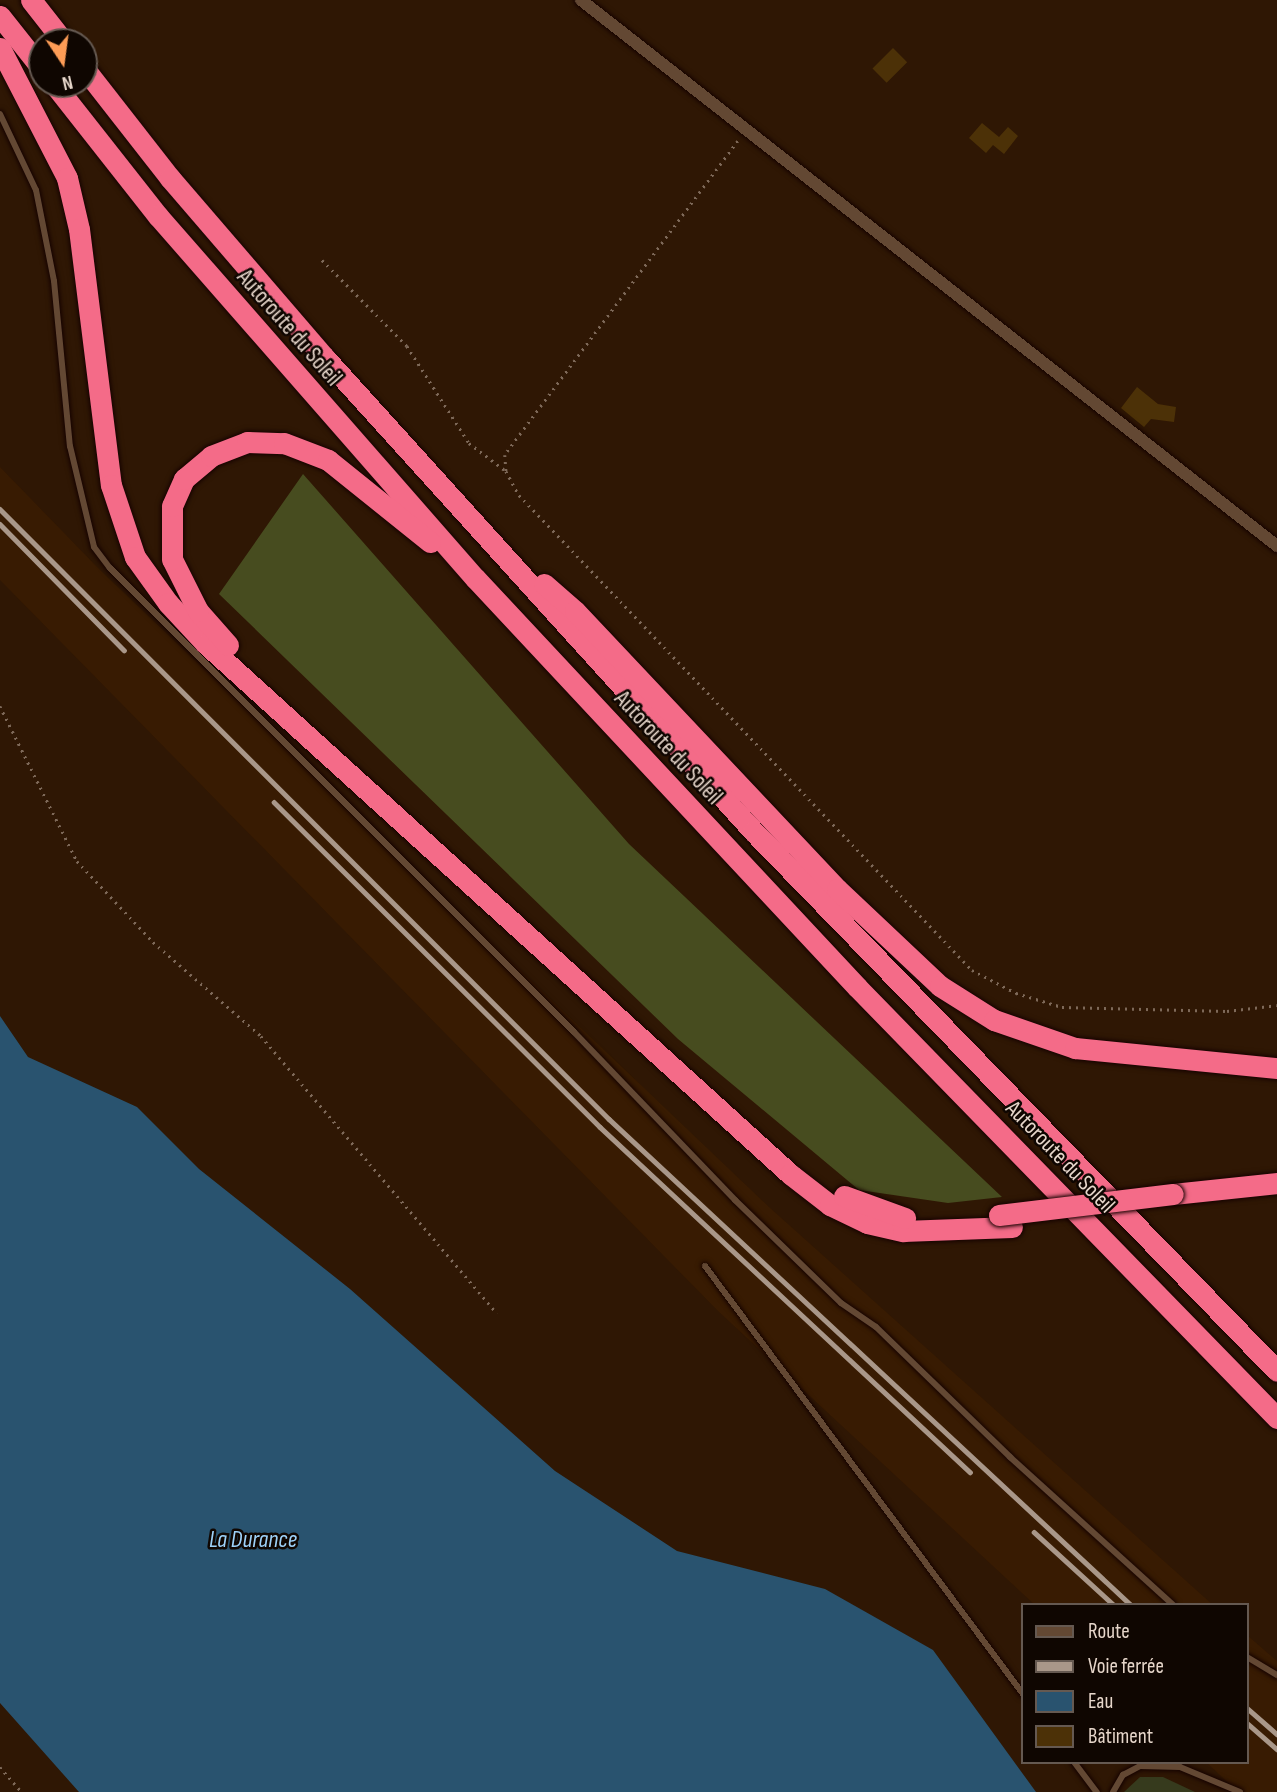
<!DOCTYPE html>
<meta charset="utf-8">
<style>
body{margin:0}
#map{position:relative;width:1277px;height:1792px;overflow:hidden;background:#2f1704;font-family:"Sofia Sans Condensed",sans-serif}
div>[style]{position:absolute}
.built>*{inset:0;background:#381b02}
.green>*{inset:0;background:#363a1d}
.forest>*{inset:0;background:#474c1f}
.water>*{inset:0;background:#29536f}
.building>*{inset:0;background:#4c3107;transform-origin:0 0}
.path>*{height:2.5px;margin-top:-1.25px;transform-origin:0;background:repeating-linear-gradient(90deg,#7e6959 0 2px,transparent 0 7px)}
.roads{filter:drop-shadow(0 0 2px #160300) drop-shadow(0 0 2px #160300)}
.lane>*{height:6px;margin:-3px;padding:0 3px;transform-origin:3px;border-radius:3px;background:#634833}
.street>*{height:12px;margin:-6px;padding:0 6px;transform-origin:6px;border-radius:6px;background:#634833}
.highway>*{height:21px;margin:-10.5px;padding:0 10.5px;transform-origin:10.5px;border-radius:10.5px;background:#f46b88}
.rail>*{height:4.5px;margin:-2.25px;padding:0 2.25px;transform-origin:2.25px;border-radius:2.25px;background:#a99789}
.bridges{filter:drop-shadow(0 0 2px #160300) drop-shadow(0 0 2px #160300)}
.highway-bridge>*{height:21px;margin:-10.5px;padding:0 10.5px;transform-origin:10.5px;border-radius:10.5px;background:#f46b88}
span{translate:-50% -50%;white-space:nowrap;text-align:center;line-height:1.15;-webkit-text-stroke:5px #0f0601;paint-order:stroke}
.street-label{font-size:23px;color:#e6d6ca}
.water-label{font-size:24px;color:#9ed2f9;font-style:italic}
.legend{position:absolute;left:1021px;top:1603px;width:228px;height:161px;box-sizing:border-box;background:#0f0601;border:2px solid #655951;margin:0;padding:9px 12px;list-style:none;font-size:21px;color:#e6d6ca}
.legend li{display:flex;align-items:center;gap:14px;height:35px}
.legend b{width:35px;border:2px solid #655951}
.north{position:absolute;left:28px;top:28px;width:70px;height:70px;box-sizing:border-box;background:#0f0601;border:2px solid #655951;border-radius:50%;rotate:167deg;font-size:19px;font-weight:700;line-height:28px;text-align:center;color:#e6d6ca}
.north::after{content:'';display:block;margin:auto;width:24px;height:32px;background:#fd9c56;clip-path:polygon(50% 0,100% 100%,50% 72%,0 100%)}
</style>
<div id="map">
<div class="built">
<i style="clip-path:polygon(0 467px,100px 570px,769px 1207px,1213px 1605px,1035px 1605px,718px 1311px,0 580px)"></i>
<i style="clip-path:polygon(1247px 1635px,1277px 1661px,1277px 1792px,1238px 1792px,1206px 1762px,1247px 1762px)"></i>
</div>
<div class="green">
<i style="clip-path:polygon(1140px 1777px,1163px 1777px,1195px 1792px,1124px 1792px)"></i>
</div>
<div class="forest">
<i style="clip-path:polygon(303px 474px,629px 844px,1002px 1197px,948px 1203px,859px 1190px,678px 1039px,219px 594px)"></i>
</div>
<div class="water">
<i style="clip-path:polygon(0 1016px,28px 1057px,137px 1107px,199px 1169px,350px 1289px,555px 1471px,677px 1551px,825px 1589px,933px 1650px,1036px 1792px,79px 1792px,0 1703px)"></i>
</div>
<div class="building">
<i style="left:893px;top:48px;width:20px;height:29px;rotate:45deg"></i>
<i style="clip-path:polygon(982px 123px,999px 137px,1008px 127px,1018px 136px,1004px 154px,993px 145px,986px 153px,969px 138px)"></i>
<i style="clip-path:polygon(1137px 387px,1158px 404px,1176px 407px,1174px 422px,1151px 419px,1144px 427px,1121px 408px)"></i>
</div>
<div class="path">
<i style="left:738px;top:141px;width:391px;rotate:126.6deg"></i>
<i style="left:505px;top:455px;width:16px;rotate:86deg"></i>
<i style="left:506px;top:471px;width:27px;rotate:62deg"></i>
<i style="left:519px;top:495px;width:656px;rotate:46.36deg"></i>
<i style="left:972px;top:970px;width:50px;rotate:27.6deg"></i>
<i style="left:1016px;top:993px;width:48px;rotate:16.9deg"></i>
<i style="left:1062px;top:1007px;width:165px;rotate:1.4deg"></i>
<i style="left:1227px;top:1011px;width:50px;rotate:-6.8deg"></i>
<i style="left:322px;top:260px;width:121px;rotate:45.3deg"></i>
<i style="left:407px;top:346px;width:115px;rotate:57.4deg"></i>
<i style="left:469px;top:443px;width:46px;rotate:37.1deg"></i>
<i style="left:0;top:706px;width:173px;rotate:63.6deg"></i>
<i style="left:77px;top:861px;width:111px;rotate:46.8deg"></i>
<i style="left:153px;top:942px;width:143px;rotate:41deg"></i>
<i style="left:261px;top:1036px;width:364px;rotate:49.6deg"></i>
<i style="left:0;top:1767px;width:33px;rotate:49deg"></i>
</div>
<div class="roads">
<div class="lane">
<i style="left:0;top:114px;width:84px;rotate:64.7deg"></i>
<i style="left:36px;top:190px;width:93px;rotate:78.8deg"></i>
<i style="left:54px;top:281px;width:166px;rotate:84.5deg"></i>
<i style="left:70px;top:446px;width:104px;rotate:76.6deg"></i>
<i style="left:94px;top:547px;width:26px;rotate:53deg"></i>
<i style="left:110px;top:568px;width:656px;rotate:45deg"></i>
<i style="left:574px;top:1032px;width:233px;rotate:46.2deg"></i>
<i style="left:735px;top:1200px;width:148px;rotate:44.2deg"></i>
<i style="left:841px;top:1303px;width:42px;rotate:34.4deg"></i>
<i style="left:876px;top:1327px;width:187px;rotate:44.1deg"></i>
<i style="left:1010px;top:1457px;width:220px;rotate:42.2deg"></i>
<i style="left:705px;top:1266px;width:533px;rotate:53.39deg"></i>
<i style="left:1247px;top:1657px;width:35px;rotate:31deg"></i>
<i style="left:1074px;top:1762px;width:38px;rotate:53deg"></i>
<i style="left:1113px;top:1792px;width:20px;rotate:-60deg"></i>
<i style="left:1123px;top:1775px;width:19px;rotate:-28deg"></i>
<i style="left:1140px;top:1766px;width:40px;rotate:1.4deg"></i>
<i style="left:1180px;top:1767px;width:65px;rotate:22.6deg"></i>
</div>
<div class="street">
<i style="left:581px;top:0;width:885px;rotate:38.11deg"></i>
</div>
<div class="highway">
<i style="left:31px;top:0;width:53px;rotate:51.8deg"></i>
<i style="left:0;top:16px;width:68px;rotate:51.6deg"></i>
<i style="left:0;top:48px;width:146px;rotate:62.7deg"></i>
<i style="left:67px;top:178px;width:52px;rotate:76.8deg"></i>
<i style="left:79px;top:229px;width:258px;rotate:82.9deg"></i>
<i style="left:111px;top:485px;width:76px;rotate:71.6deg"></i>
<i style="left:135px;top:557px;width:57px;rotate:54.3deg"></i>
<i style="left:168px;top:603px;width:56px;rotate:47.2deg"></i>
<i style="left:206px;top:644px;width:789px;rotate:42.22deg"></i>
<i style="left:790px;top:1174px;width:51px;rotate:37.8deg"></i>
<i style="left:830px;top:1205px;width:41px;rotate:25.9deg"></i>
<i style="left:867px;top:1223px;width:37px;rotate:13deg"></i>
<i style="left:903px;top:1231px;width:109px;rotate:-2.1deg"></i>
<i style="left:84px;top:68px;width:140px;rotate:52deg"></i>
<i style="left:170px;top:178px;width:238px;rotate:49.3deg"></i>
<i style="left:325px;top:358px;width:638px;rotate:47.86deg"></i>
<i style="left:753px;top:831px;width:752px;rotate:45.86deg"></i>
<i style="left:54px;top:84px;width:168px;rotate:51.8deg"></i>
<i style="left:158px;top:216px;width:481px;rotate:48.8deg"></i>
<i style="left:475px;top:578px;width:560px;rotate:46.95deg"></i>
<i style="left:857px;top:987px;width:602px;rotate:45.74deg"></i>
<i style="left:544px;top:584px;width:41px;rotate:41.1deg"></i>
<i style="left:575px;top:611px;width:382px;rotate:46.7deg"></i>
<i style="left:837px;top:889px;width:141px;rotate:43.3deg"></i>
<i style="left:940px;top:986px;width:64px;rotate:32.2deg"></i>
<i style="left:994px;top:1020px;width:86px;rotate:19.1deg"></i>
<i style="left:1075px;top:1048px;width:203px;rotate:5.7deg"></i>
<i style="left:228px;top:645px;width:45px;rotate:-131.4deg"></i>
<i style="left:198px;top:611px;width:58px;rotate:-116.6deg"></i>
<i style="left:172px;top:559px;width:53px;rotate:-90deg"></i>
<i style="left:172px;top:506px;width:30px;rotate:-66deg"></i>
<i style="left:184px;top:479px;width:35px;rotate:-40deg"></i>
<i style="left:211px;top:456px;width:39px;rotate:-21deg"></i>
<i style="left:247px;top:442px;width:37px;rotate:2deg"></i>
<i style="left:284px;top:443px;width:47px;rotate:21.1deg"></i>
<i style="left:328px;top:460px;width:131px;rotate:38.8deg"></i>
<i style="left:1173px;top:1194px;width:105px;rotate:-6deg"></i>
<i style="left:844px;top:1196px;width:65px;rotate:19.8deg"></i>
</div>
</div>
<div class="rail">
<i style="left:0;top:509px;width:862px;rotate:45.05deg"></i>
<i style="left:609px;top:1119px;width:713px;rotate:42.95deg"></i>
<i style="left:0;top:524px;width:177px;rotate:45.5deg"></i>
<i style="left:274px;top:802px;width:460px;rotate:44.9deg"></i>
<i style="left:600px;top:1127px;width:506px;rotate:43deg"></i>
<i style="left:1034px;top:1532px;width:108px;rotate:42.4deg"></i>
<i style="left:1247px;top:1708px;width:40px;rotate:41deg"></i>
<i style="left:1247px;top:1723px;width:40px;rotate:41deg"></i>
</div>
<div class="bridges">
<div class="highway-bridge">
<i style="left:999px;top:1215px;width:175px;rotate:-6.9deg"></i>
</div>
</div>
<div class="street-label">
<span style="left:289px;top:328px;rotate:49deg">Autoroute du Soleil</span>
<span style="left:668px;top:748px;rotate:47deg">Autoroute du Soleil</span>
<span style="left:1060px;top:1157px;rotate:46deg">Autoroute du Soleil</span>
</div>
<div class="water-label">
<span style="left:253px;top:1540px">La Durance</span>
</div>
<ul class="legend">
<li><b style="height:9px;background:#634833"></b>Route</li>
<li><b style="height:9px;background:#a99789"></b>Voie ferrée</li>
<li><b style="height:19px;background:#29536f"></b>Eau</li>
<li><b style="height:19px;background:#4c3107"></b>Bâtiment</li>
</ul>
<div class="north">N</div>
</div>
